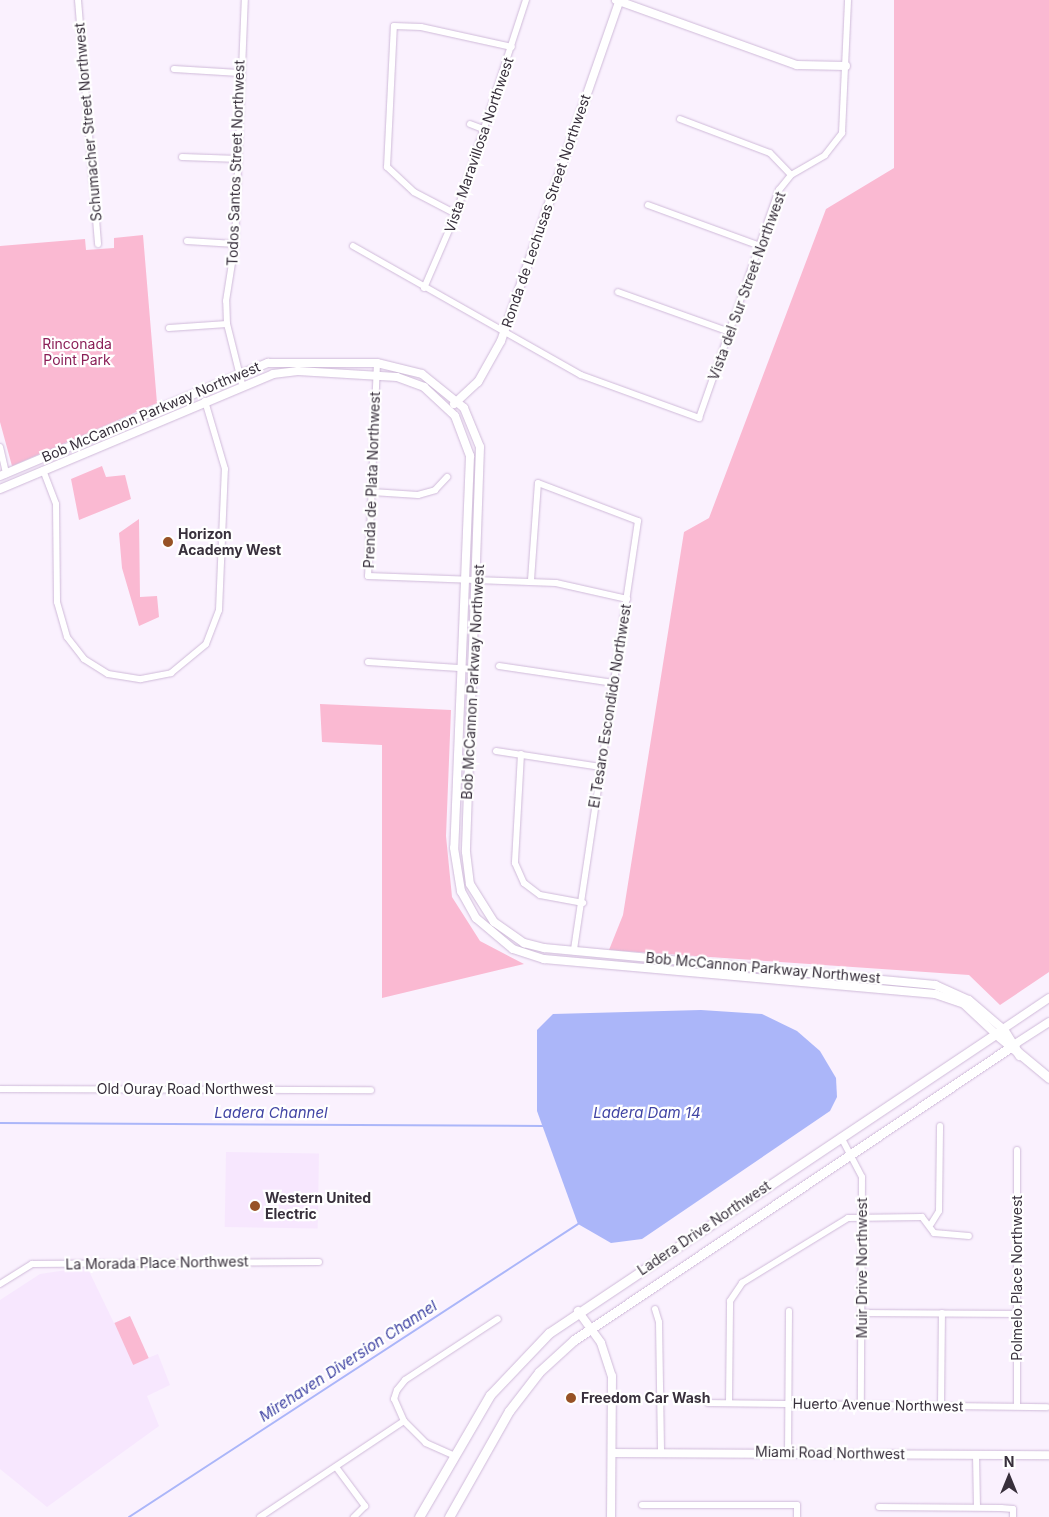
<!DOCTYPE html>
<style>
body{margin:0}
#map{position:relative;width:1049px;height:1517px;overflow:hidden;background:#faf1fe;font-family:Inter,sans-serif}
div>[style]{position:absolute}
.built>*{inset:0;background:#f7e7fe;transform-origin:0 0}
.green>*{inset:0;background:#fab9d2;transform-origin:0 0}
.water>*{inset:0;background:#abb6f9}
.stream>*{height:2px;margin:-1px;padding:0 1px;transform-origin:1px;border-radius:1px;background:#abb6f9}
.roads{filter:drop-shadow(0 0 1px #cfbad9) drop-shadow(0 0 1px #cfbad9)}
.minor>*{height:6px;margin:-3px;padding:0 3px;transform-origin:3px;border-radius:3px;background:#fff}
.tertiary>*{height:8px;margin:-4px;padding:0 4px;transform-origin:4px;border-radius:4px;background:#fff}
.secondary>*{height:9px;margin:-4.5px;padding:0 4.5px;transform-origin:4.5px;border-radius:4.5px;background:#fff}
.dots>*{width:14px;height:14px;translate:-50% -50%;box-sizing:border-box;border:2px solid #fff;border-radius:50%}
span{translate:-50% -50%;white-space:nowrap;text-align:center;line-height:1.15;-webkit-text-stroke:4.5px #fff;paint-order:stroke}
.street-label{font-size:14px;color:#38303c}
.park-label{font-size:14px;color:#8a1f57}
.poi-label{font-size:14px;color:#38303c;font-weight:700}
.left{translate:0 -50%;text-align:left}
.water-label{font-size:15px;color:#4145a4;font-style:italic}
.north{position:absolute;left:984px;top:1452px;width:50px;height:50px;-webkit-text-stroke:4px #fff;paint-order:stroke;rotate:0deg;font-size:14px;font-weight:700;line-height:20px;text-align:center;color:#38303c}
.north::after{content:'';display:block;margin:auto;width:18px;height:22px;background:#38303c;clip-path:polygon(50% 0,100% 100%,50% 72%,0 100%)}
</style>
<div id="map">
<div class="built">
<i style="left:226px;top:1152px;width:93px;height:75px;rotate:1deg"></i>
<i style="clip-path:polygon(87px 1267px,114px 1323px,130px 1316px,148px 1358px,158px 1354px,170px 1385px,147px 1396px,159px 1426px,47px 1507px,0 1469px,0 1300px,40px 1274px)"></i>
</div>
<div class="green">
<i style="clip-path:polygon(894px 0,1049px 0,1049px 972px,1000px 1005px,969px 975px,609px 950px,623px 915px,684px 532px,709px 518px,826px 209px,894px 168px)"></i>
<i style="clip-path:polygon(143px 235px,157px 403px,12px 466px,0 422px,0 246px,85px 239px,86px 250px,114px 248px,114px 238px)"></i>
<i style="clip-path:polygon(102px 466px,106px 477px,125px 475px,131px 499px,79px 520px,71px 479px)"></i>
<i style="clip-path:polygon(139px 519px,140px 597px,157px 596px,159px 617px,139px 626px,122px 568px,119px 533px)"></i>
<i style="clip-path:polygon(320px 704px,451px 710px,446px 836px,452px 897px,480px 941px,524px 964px,382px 998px,382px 745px,322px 742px)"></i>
<i style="left:130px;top:1316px;width:46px;height:17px;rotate:66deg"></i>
</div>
<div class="water">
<i style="clip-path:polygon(701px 1010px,762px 1014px,797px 1031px,820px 1051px,836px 1078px,837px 1097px,830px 1111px,642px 1239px,611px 1243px,578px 1224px,537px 1111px,537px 1030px,553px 1014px)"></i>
</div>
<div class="stream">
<i style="left:0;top:1123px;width:543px;rotate:0.32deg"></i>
<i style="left:129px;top:1517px;width:536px;rotate:-33.13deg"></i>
</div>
<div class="roads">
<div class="minor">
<i style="left:78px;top:0;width:245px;rotate:85.3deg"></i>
<i style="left:174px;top:69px;width:65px;rotate:3.5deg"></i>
<i style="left:680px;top:119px;width:96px;rotate:20.7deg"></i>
<i style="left:770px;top:153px;width:30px;rotate:46deg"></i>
<i style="left:470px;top:124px;width:17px;rotate:21deg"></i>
<i style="left:182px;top:157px;width:57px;rotate:2deg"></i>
<i style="left:648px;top:205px;width:119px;rotate:20.1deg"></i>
<i style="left:456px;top:214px;width:47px;rotate:-152.4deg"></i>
<i style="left:414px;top:192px;width:37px;rotate:-137deg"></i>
<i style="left:387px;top:167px;width:141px;rotate:-87.2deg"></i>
<i style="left:394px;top:26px;width:27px;rotate:2deg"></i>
<i style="left:421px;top:27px;width:93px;rotate:12.4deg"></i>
<i style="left:187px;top:241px;width:48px;rotate:3.6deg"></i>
<i style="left:353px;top:246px;width:262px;rotate:29.5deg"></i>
<i style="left:581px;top:375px;width:126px;rotate:20deg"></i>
<i style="left:699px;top:418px;width:242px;rotate:-70.7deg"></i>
<i style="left:779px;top:190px;width:19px;rotate:-51deg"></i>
<i style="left:791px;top:175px;width:39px;rotate:-30deg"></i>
<i style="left:825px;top:155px;width:28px;rotate:-52deg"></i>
<i style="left:842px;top:133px;width:133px;rotate:-87.4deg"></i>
<i style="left:424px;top:288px;width:81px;rotate:-66.6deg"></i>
<i style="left:456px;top:214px;width:225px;rotate:-71.9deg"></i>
<i style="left:618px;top:292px;width:119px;rotate:19.7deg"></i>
<i style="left:169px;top:328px;width:58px;rotate:-3.9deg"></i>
<i style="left:377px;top:363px;width:213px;rotate:92.4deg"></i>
<i style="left:368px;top:576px;width:188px;rotate:2.1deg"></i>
<i style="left:556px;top:583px;width:73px;rotate:12.7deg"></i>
<i style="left:242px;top:384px;width:62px;rotate:-104deg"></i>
<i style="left:227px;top:324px;width:23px;rotate:-92deg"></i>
<i style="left:226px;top:301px;width:58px;rotate:-81deg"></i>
<i style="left:235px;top:244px;width:244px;rotate:-87.7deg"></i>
<i style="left:0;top:447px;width:28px;rotate:77deg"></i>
<i style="left:43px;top:470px;width:36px;rotate:69deg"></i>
<i style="left:56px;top:504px;width:98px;rotate:89.4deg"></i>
<i style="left:57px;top:602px;width:36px;rotate:74deg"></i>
<i style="left:67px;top:637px;width:28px;rotate:52deg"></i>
<i style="left:84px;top:659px;width:28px;rotate:32deg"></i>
<i style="left:108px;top:674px;width:33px;rotate:9deg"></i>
<i style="left:141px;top:679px;width:31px;rotate:-11deg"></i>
<i style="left:171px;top:673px;width:45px;rotate:-39.6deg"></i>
<i style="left:206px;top:644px;width:36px;rotate:-69deg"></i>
<i style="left:219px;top:610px;width:141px;rotate:-87.6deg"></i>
<i style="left:225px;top:469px;width:71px;rotate:-106.4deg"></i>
<i style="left:372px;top:492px;width:46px;rotate:3.7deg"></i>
<i style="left:418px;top:495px;width:18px;rotate:-16deg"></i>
<i style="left:435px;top:490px;width:18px;rotate:-47deg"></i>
<i style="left:531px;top:580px;width:97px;rotate:-85.9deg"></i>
<i style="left:538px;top:483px;width:107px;rotate:20.8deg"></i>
<i style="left:638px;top:521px;width:435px;rotate:98.5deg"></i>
<i style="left:368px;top:662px;width:106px;rotate:3.8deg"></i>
<i style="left:499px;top:666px;width:116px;rotate:8.4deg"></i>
<i style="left:496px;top:751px;width:106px;rotate:8.7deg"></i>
<i style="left:521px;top:754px;width:109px;rotate:93.2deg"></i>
<i style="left:515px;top:863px;width:22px;rotate:66deg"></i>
<i style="left:524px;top:883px;width:20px;rotate:37deg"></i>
<i style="left:540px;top:895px;width:44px;rotate:10.5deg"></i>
<i style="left:0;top:1089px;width:371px;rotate:0.2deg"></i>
<i style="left:841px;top:1137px;width:45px;rotate:62.3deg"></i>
<i style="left:862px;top:1177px;width:227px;rotate:90.3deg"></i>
<i style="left:1017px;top:1150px;width:256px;rotate:90deg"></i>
<i style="left:931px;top:1224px;width:15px;rotate:-58deg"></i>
<i style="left:939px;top:1211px;width:85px;rotate:-89.3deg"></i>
<i style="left:0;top:1284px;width:38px;rotate:-32deg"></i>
<i style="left:32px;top:1264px;width:287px;rotate:-0.4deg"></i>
<i style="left:655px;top:1309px;width:14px;rotate:73deg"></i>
<i style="left:659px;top:1322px;width:131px;rotate:89.1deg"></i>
<i style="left:862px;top:1313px;width:156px;rotate:0.4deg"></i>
<i style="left:708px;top:1403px;width:339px;rotate:0.7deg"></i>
<i style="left:729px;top:1403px;width:102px;rotate:-89.4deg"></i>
<i style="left:730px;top:1301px;width:22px;rotate:-56deg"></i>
<i style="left:742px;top:1283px;width:124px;rotate:-31.5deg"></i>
<i style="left:848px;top:1218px;width:74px;rotate:-0.8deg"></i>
<i style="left:922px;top:1217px;width:20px;rotate:53deg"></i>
<i style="left:934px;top:1233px;width:35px;rotate:5deg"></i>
<i style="left:941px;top:1406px;width:93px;rotate:-89.4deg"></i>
<i style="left:788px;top:1454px;width:143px;rotate:-89.6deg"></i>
<i style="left:976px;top:1455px;width:52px;rotate:88.9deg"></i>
<i style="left:455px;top:1456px;width:32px;rotate:-156deg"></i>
<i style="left:426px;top:1443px;width:31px;rotate:-135deg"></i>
<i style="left:404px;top:1421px;width:24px;rotate:-114deg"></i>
<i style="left:394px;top:1399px;width:9px;rotate:-72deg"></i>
<i style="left:397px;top:1390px;width:13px;rotate:-51deg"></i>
<i style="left:405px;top:1380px;width:111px;rotate:-33.3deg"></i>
<i style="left:336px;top:1467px;width:49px;rotate:53.4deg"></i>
<i style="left:365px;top:1506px;width:16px;rotate:135deg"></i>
<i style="left:642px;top:1505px;width:155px"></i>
<i style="left:797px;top:1505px;width:12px;rotate:90deg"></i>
<i style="left:879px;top:1507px;width:122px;rotate:0.5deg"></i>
<i style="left:1001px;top:1508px;width:12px;rotate:5deg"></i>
<i style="left:1013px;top:1509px;width:8px;rotate:90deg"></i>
<i style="left:260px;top:1517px;width:173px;rotate:-33.7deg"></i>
</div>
<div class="tertiary">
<i style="left:616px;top:0;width:192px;rotate:19.8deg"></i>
<i style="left:797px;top:65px;width:49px;rotate:1.2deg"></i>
<i style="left:454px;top:404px;width:33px;rotate:-43deg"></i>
<i style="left:478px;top:382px;width:47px;rotate:-60.7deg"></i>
<i style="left:501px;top:341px;width:361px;rotate:-70.8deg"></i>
<i style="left:0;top:476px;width:291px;rotate:-22.9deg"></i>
<i style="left:268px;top:363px;width:109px"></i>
<i style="left:377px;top:363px;width:46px;rotate:13.7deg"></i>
<i style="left:422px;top:374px;width:54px;rotate:39deg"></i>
<i style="left:464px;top:408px;width:42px;rotate:67.7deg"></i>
<i style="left:480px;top:447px;width:405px;rotate:92deg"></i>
<i style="left:466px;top:852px;width:32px;rotate:83deg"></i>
<i style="left:470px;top:884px;width:45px;rotate:57.7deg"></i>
<i style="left:494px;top:922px;width:37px;rotate:35deg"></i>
<i style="left:524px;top:943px;width:21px;rotate:14deg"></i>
<i style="left:544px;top:948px;width:393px;rotate:5.4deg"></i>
<i style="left:935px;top:985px;width:37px;rotate:24deg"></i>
<i style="left:969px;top:1000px;width:45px;rotate:40.5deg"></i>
<i style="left:1003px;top:1029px;width:55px;rotate:-34deg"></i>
<i style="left:0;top:489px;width:296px;rotate:-22.8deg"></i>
<i style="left:273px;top:374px;width:25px;rotate:-7deg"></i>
<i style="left:298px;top:371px;width:99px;rotate:3.5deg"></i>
<i style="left:397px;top:377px;width:29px;rotate:20deg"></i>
<i style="left:424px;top:387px;width:42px;rotate:43.1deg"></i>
<i style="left:455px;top:416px;width:43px;rotate:69.4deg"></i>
<i style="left:470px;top:456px;width:392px;rotate:92.3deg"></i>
<i style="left:454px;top:848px;width:44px;rotate:80.8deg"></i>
<i style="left:461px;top:891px;width:31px;rotate:61deg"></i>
<i style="left:476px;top:918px;width:48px;rotate:40deg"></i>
<i style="left:513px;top:949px;width:33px;rotate:18deg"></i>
<i style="left:544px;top:959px;width:393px;rotate:5.1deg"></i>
<i style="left:935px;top:994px;width:31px;rotate:19deg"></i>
<i style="left:964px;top:1004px;width:44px;rotate:43.2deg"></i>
<i style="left:1015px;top:1044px;width:40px;rotate:-32.9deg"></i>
<i style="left:578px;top:1311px;width:39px;rotate:54deg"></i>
<i style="left:601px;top:1343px;width:35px;rotate:72deg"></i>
<i style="left:612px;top:1376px;width:141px;rotate:90.4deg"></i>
<i style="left:612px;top:1453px;width:437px;rotate:0.3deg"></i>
</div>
<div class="secondary">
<i style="left:996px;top:1034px;width:69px;rotate:39.7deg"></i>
<i style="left:419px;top:1517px;width:141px;rotate:-59.8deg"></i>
<i style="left:490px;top:1395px;width:86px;rotate:-46.4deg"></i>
<i style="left:549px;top:1333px;width:546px;rotate:-33.81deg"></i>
<i style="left:1003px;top:1029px;width:31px;rotate:58deg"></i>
<i style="left:449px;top:1517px;width:122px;rotate:-60.5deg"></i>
<i style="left:509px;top:1411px;width:49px;rotate:-52.4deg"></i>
<i style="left:539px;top:1372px;width:47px;rotate:-42.4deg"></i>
<i style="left:574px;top:1340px;width:531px;rotate:-33.87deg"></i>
</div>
</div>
<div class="dots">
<i style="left:168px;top:542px;background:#975226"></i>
<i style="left:255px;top:1206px;background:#975226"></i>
<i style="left:571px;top:1398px;background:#975226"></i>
</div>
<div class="street-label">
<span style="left:88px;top:122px;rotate:-95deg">Schumacher Street Northwest</span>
<span style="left:479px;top:145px;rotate:-71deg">Vista Maravillosa Northwest</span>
<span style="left:236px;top:163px;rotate:-88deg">Todos Santos Street Northwest</span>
<span style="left:546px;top:211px;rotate:-71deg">Ronda de Lechusas Street Northwest</span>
<span style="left:747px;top:286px;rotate:-70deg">Vista del Sur Street Northwest</span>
<span style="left:151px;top:412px;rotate:-23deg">Bob McCannon Parkway Northwest</span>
<span style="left:372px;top:480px;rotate:-88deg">Prenda de Plata Northwest</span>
<span style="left:473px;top:682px;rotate:-87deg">Bob McCannon Parkway Northwest</span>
<span style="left:610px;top:706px;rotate:-81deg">El Tesaro Escondido Northwest</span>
<span style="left:763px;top:968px;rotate:5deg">Bob McCannon Parkway Northwest</span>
<span style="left:185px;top:1089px">Old Ouray Road Northwest</span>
<span style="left:704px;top:1228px;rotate:-34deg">Ladera Drive Northwest</span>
<span style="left:157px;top:1263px;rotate:-1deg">La Morada Place Northwest</span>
<span style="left:862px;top:1268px;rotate:-90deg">Muir Drive Northwest</span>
<span style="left:1017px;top:1278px;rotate:-90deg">Polmelo Place Northwest</span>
<span style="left:878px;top:1405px;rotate:1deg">Huerto Avenue Northwest</span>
<span style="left:830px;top:1453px;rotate:1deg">Miami Road Northwest</span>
</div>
<div class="park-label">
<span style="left:77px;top:352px">Rinconada<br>Point Park</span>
</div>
<div class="poi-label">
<span class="left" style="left:178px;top:542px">Horizon<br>Academy West</span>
<span class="left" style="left:265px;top:1206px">Western United<br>Electric</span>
<span class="left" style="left:581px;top:1398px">Freedom Car Wash</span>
</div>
<div class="water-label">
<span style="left:271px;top:1113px">Ladera Channel</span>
<span style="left:647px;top:1113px">Ladera Dam 14</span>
<span style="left:348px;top:1361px;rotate:-33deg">Mirehaven Diversion Channel</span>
</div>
<div class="north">N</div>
</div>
